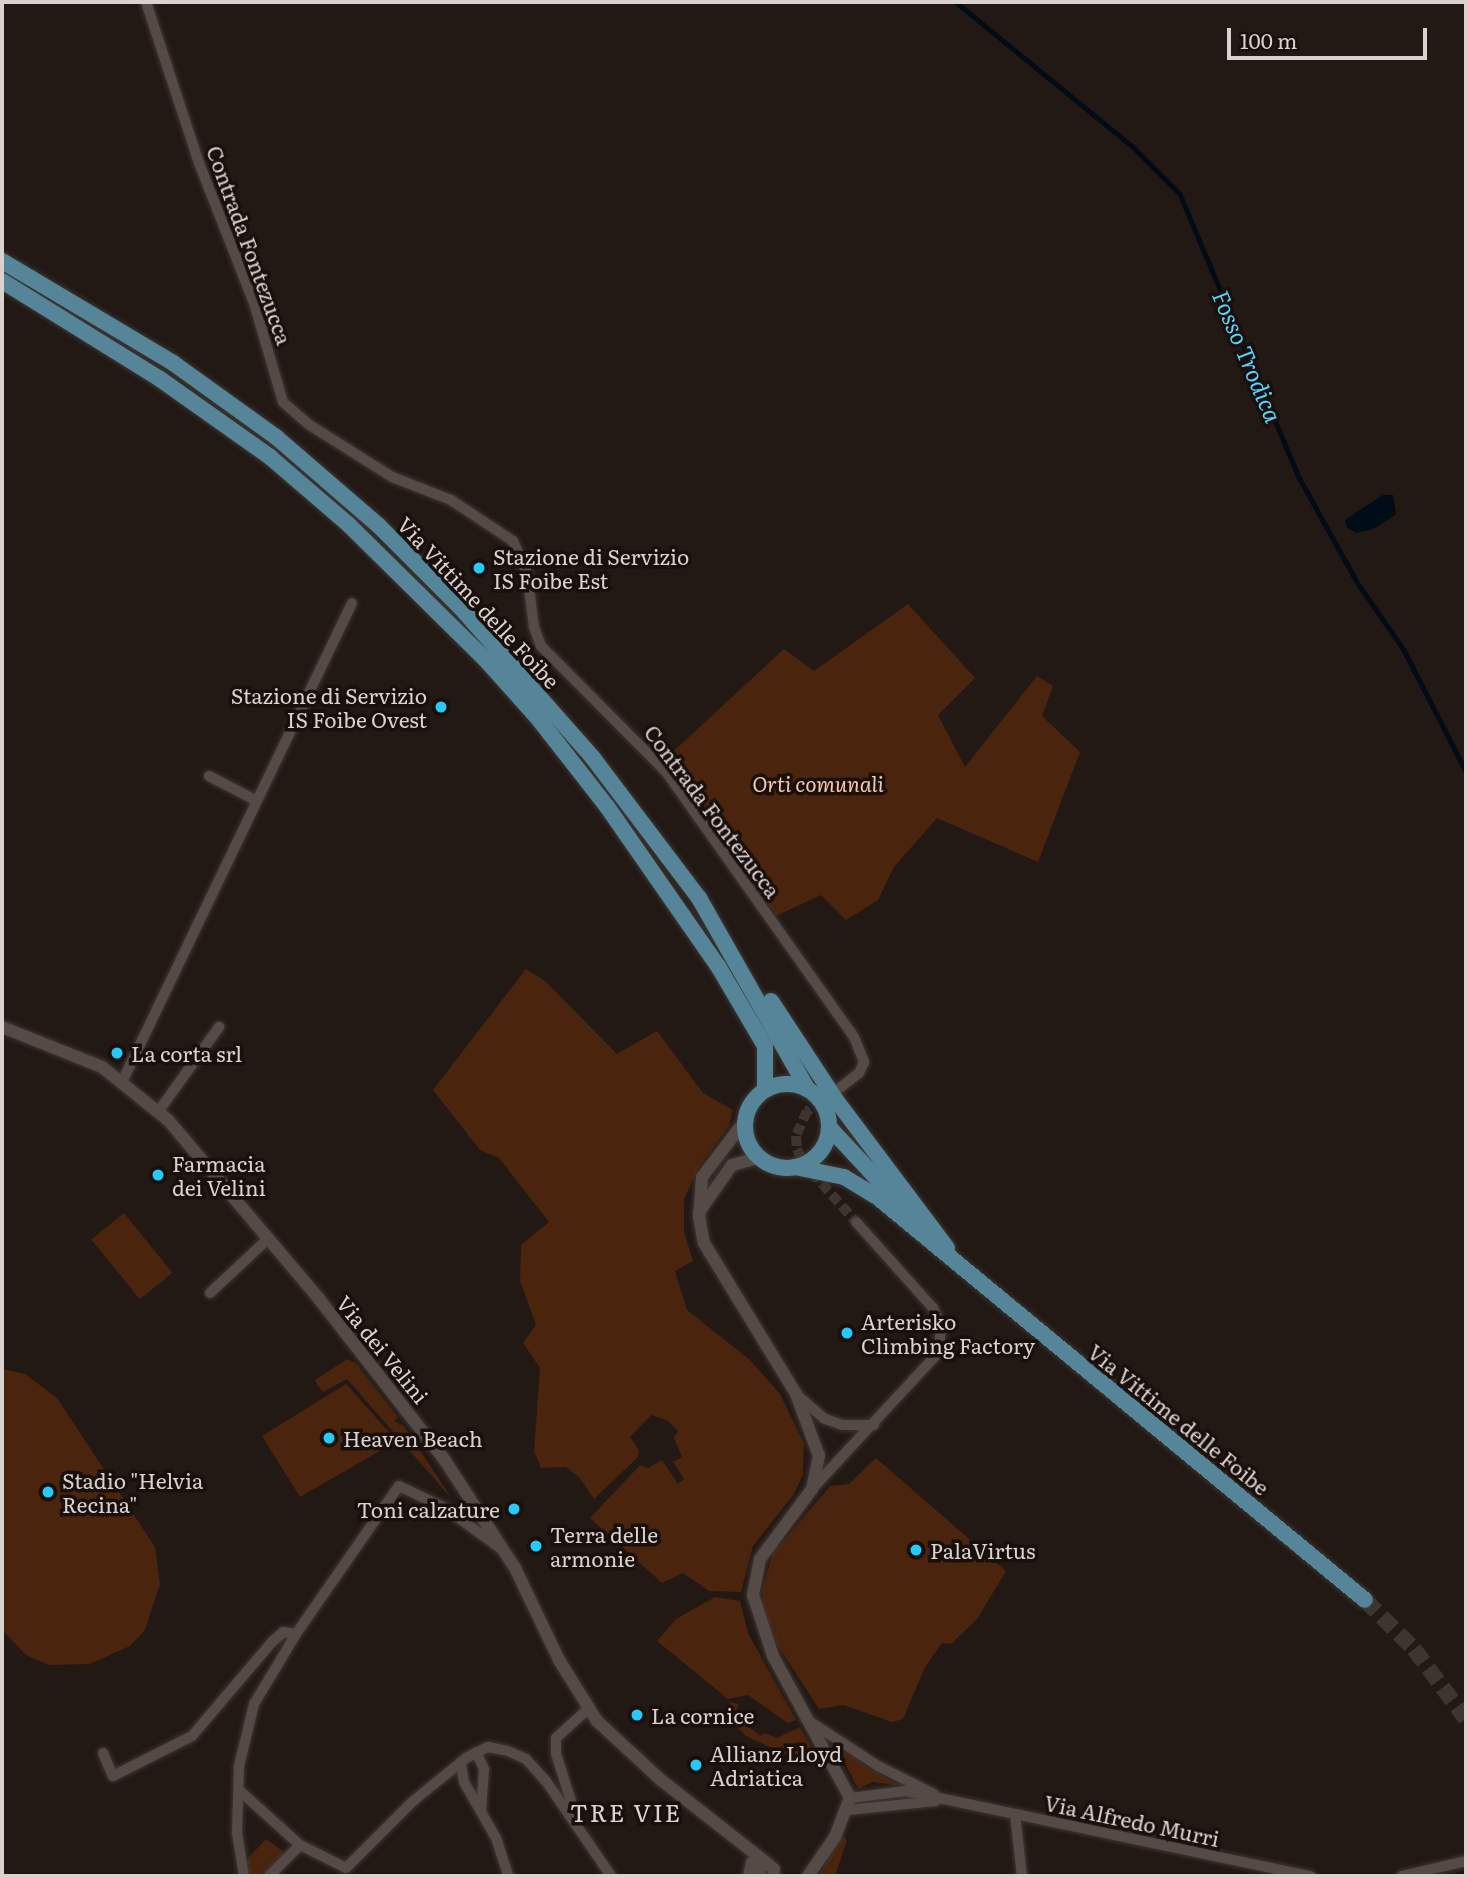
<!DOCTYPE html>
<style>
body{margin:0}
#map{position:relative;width:1468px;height:1878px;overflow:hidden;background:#221914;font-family:Literata,serif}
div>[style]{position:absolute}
.green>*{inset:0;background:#4a240d;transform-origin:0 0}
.water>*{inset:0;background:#000c16}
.stream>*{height:4.5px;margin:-2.25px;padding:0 2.25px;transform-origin:2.25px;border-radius:2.25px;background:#000c16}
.minor-tunnel>*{height:10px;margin-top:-5px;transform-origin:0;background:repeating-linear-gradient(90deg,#3d3530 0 10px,transparent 0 15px)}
.primary-tunnel>*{height:16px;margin-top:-8px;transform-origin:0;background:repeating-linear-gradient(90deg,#3d3530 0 16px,transparent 0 24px)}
.roads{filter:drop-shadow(0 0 2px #3c3633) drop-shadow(0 0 2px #3c3633)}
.minor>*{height:10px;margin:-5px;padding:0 5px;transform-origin:5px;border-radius:5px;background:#554a45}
.tertiary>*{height:12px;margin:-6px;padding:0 6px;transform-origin:6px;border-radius:6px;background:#554a45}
.primary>*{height:16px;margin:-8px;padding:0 8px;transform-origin:8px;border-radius:8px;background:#558598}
.primary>.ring{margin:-8px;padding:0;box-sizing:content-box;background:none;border:16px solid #558598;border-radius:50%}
.dots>*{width:19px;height:19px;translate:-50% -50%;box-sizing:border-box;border:4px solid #19100c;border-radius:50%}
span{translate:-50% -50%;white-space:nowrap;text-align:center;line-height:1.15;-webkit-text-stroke:7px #19100c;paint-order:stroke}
.street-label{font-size:21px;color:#d9d2cf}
.poi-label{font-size:21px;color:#d9d2cf}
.left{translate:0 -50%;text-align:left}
.right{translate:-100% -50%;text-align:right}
.park-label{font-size:21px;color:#fcc6a9;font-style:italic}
.water-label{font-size:23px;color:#5bd1fe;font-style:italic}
.quarter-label{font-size:24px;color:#d9d2cf;letter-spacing:2px}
.frame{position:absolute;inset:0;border:4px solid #d9d2cf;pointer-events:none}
.scale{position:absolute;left:1227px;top:28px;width:200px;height:32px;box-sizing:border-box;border:4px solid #d9d2cf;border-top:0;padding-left:9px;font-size:21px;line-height:24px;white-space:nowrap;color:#d9d2cf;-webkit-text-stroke:5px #19100c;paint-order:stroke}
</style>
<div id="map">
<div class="green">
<i style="clip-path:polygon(908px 604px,975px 678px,938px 715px,965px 767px,1037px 676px,1053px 686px,1042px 716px,1080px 752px,1038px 862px,937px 818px,894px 867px,878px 900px,846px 920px,821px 895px,776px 916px,663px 761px,784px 649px,814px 671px)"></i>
<i style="clip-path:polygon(526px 969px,545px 981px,617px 1054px,657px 1031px,703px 1093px,733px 1110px,729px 1126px,699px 1167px,684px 1199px,684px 1232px,693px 1261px,675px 1271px,687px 1310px,750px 1360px,780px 1394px,804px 1443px,803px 1474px,794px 1494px,753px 1546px,741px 1592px,709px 1591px,683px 1573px,662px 1583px,590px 1518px,640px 1465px,648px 1468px,662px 1460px,678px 1484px,684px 1479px,673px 1462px,682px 1457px,674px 1438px,678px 1431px,667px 1420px,651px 1415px,630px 1437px,639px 1450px,638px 1457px,594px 1499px,579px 1477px,566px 1467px,541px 1468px,534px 1451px,540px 1368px,523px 1343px,536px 1325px,520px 1280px,521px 1245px,549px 1222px,499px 1158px,480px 1150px,433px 1090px)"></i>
<i style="left:124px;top:1213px;width:77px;height:42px;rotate:51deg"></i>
<i style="clip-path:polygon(347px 1359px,356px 1363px,398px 1417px,394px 1421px,404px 1426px,452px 1499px,347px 1379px,323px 1392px,318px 1386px,315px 1380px)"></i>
<i style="clip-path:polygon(2px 1369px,25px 1374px,57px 1398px,155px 1547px,160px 1584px,145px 1630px,130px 1646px,90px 1664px,48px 1665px,26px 1655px,2px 1630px)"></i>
<i style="clip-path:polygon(346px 1384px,397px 1441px,300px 1497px,262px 1436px)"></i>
<i style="clip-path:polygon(876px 1458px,1006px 1571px,977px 1619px,951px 1644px,942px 1643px,925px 1667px,903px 1719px,892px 1722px,843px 1705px,819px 1709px,774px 1640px,763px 1612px,762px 1590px,773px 1553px,830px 1486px,849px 1484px)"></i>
<i style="clip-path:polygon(715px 1597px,740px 1601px,748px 1633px,796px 1720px,788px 1723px,748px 1695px,728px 1699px,657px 1641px,676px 1619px)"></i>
<i style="clip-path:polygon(730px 1702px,738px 1704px,736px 1716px,760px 1736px,765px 1733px,777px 1738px,800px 1727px,820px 1762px,800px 1752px,795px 1759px,746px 1736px,727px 1717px)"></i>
<i style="clip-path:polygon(836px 1745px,872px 1770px,901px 1786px,873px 1782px,858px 1789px)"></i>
<i style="clip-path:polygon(842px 1836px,847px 1840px,835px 1876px,818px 1876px)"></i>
<i style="clip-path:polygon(266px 1839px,284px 1852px,262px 1876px,248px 1876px,247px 1859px)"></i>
</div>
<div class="water">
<i style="clip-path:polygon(1383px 495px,1393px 495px,1396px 514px,1374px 529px,1357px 533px,1347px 528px,1345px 520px)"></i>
</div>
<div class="stream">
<i style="left:956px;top:2px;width:226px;rotate:39.3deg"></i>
<i style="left:1131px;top:145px;width:69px;rotate:45deg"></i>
<i style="left:1180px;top:194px;width:309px;rotate:67.2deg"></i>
<i style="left:1300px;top:479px;width:118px;rotate:61deg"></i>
<i style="left:1357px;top:582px;width:83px;rotate:55.3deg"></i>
<i style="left:1404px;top:650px;width:136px;rotate:62.9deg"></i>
</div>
<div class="minor-tunnel">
<i style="left:834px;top:1091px;width:34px;rotate:143deg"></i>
<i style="left:807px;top:1111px;width:27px;rotate:114deg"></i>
<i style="left:796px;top:1136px;width:13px;rotate:86deg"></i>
<i style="left:797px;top:1149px;width:13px;rotate:67deg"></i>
<i style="left:802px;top:1161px;width:81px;rotate:48.5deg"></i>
</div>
<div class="primary-tunnel">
<i style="left:1365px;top:1600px;width:69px;rotate:45deg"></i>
<i style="left:1414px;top:1649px;width:87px;rotate:53.4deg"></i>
</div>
<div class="roads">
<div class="minor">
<i style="left:146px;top:2px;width:169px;rotate:71.8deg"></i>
<i style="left:199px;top:163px;width:150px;rotate:68.6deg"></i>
<i style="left:254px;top:303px;width:103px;rotate:73.7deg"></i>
<i style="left:283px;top:402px;width:33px;rotate:41deg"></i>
<i style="left:308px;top:424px;width:99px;rotate:32.2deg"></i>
<i style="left:392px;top:477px;width:63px;rotate:21.3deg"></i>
<i style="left:451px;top:500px;width:74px;rotate:33.5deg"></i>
<i style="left:513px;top:541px;width:35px;rotate:66deg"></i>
<i style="left:527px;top:573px;width:54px;rotate:82.6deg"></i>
<i style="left:534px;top:627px;width:20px;rotate:70deg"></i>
<i style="left:541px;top:646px;width:179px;rotate:45.2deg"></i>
<i style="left:667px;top:773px;width:324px;rotate:54.7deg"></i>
<i style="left:854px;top:1037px;width:27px;rotate:68deg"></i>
<i style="left:864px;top:1062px;width:12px;rotate:114deg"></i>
<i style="left:859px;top:1073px;width:23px;rotate:142deg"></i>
<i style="left:209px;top:776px;width:54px;rotate:27.5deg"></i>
<i style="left:122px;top:1082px;width:531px;rotate:-64.35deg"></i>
<i style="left:158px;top:1112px;width:105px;rotate:-54.3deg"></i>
<i style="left:210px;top:1293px;width:79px;rotate:-43deg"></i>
<i style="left:796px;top:1394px;width:38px;rotate:41deg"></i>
<i style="left:825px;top:1419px;width:18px;rotate:19deg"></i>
<i style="left:842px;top:1425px;width:32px"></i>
<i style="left:812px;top:1489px;width:187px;rotate:-47.2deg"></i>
<i style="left:939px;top:1352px;width:26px;rotate:-86deg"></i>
<i style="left:941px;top:1326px;width:20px;rotate:-114deg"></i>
<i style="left:933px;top:1308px;width:115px;rotate:-131.8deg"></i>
<i style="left:812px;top:1723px;width:79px;rotate:33.1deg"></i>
<i style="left:878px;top:1766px;width:63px;rotate:26.6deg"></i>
<i style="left:476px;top:1752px;width:19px;rotate:65deg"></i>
<i style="left:484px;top:1769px;width:39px;rotate:94deg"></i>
<i style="left:103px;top:1753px;width:25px;rotate:67deg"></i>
<i style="left:113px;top:1776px;width:89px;rotate:-26.9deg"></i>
<i style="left:192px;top:1736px;width:123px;rotate:-49.6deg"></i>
<i style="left:272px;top:1642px;width:15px;rotate:-42deg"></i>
<i style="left:283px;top:1632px;width:13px;rotate:9deg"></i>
<i style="left:461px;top:1763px;width:19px;rotate:81deg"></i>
<i style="left:464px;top:1782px;width:64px;rotate:60.3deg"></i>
<i style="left:496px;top:1838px;width:40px;rotate:72deg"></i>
<i style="left:240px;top:1791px;width:81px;rotate:42deg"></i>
<i style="left:300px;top:1845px;width:51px;rotate:26.6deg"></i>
<i style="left:346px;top:1868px;width:93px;rotate:-45deg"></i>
<i style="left:412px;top:1802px;width:70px;rotate:-39.2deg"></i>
<i style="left:466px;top:1758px;width:25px;rotate:-27deg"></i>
<i style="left:488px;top:1747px;width:20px;rotate:11deg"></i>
<i style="left:508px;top:1751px;width:20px;rotate:24deg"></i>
<i style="left:526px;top:1759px;width:30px;rotate:48deg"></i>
<i style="left:546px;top:1781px;width:115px;rotate:55.6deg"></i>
<i style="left:850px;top:1798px;width:56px;rotate:-7.1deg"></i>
<i style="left:906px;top:1791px;width:414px;rotate:11.9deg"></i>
<i style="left:848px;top:1810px;width:88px;rotate:-5.8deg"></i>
<i style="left:1015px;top:1814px;width:62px;rotate:83.6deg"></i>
<i style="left:576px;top:1817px;width:66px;rotate:-107.6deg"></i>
<i style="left:556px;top:1754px;width:16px;rotate:-90deg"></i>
<i style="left:556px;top:1738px;width:45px;rotate:-42.3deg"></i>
<i style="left:244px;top:1876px;width:44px;rotate:-99.2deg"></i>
<i style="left:237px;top:1833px;width:67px;rotate:-88.3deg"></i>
<i style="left:239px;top:1766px;width:64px;rotate:-76.4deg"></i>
<i style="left:254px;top:1704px;width:82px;rotate:-59deg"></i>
<i style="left:296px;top:1634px;width:180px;rotate:-55.2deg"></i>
<i style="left:399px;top:1486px;width:51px;rotate:25.6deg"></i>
<i style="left:445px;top:1508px;width:68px;rotate:36deg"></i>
<i style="left:269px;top:1876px;width:44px;rotate:-45deg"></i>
<i style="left:748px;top:1876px;width:14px;rotate:-78deg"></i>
<i style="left:1402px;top:1876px;width:66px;rotate:-13.2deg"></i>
</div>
<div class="tertiary">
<i style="left:2px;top:1027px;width:108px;rotate:21.8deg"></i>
<i style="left:102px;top:1067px;width:85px;rotate:38.8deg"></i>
<i style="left:168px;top:1120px;width:234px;rotate:49.8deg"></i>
<i style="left:319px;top:1299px;width:203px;rotate:52deg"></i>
<i style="left:444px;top:1459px;width:130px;rotate:56.9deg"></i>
<i style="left:515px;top:1568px;width:102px;rotate:64.4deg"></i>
<i style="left:559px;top:1660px;width:72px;rotate:58.1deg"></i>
<i style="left:597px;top:1721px;width:87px;rotate:42.7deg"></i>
<i style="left:661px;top:1780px;width:136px;rotate:38.1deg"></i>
<i style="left:744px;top:1122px;width:69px;rotate:127.4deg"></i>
<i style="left:702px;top:1177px;width:39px;rotate:94deg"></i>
<i style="left:699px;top:1216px;width:27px;rotate:80deg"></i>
<i style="left:704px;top:1243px;width:177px;rotate:58.6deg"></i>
<i style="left:796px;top:1394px;width:66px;rotate:69.6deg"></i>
<i style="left:819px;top:1456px;width:34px;rotate:102deg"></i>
<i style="left:812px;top:1489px;width:87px;rotate:126.6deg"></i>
<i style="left:760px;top:1559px;width:37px;rotate:101deg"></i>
<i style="left:753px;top:1595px;width:64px;rotate:71.8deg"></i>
<i style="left:773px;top:1656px;width:162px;rotate:61.5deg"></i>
<i style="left:850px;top:1798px;width:42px;rotate:111deg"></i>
<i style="left:835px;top:1837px;width:47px;rotate:124.7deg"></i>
<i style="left:699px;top:1212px;width:57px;rotate:-54.9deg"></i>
<i style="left:732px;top:1165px;width:28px;rotate:-15deg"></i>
<i style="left:760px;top:1876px;width:7px;rotate:-106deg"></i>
<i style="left:758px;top:1869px;width:10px;rotate:-37deg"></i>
<i style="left:766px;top:1863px;width:10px;rotate:37deg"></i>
<i style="left:774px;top:1869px;width:7px;rotate:98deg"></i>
</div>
<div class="primary">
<i style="left:2px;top:261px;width:199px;rotate:30.8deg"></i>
<i style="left:173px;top:363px;width:127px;rotate:35.7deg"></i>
<i style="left:276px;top:437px;width:136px;rotate:40.8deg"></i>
<i style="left:379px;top:526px;width:115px;rotate:45deg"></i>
<i style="left:460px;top:607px;width:201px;rotate:48.6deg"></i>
<i style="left:593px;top:758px;width:176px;rotate:52.9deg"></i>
<i style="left:699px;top:898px;width:219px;rotate:60.4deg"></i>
<i style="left:2px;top:281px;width:186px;rotate:31.8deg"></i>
<i style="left:160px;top:379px;width:135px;rotate:35.3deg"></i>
<i style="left:270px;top:457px;width:104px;rotate:40.7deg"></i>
<i style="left:349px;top:525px;width:190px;rotate:44.6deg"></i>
<i style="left:484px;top:658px;width:79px;rotate:48.1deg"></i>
<i style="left:537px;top:717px;width:115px;rotate:52deg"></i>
<i style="left:608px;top:808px;width:193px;rotate:55.2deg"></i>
<i style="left:718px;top:966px;width:93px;rotate:59.6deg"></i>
<i style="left:765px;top:1046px;width:43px;rotate:90deg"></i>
<i style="left:771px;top:1001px;width:118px;rotate:56.7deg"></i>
<i style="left:836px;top:1100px;width:185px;rotate:53.1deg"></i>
<i class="ring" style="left:745px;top:1084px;width:68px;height:68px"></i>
<i style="left:829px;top:1127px;width:116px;rotate:47.1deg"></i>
<i style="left:795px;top:1167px;width:50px;rotate:11.5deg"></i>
<i style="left:844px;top:1177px;width:37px;rotate:31deg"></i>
<i style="left:876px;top:1196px;width:634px;rotate:39.56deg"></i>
</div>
</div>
<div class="dots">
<i style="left:479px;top:568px;background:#24c9fe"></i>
<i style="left:441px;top:707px;background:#24c9fe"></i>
<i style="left:117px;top:1053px;background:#24c9fe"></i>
<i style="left:158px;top:1175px;background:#24c9fe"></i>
<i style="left:847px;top:1333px;background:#24c9fe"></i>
<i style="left:329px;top:1438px;background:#24c9fe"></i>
<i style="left:48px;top:1492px;background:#24c9fe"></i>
<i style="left:514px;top:1509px;background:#24c9fe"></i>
<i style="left:536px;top:1546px;background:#24c9fe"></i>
<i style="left:916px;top:1550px;background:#24c9fe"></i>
<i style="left:637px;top:1715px;background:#24c9fe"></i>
<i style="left:696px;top:1765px;background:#24c9fe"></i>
</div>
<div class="street-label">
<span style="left:250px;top:245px;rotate:70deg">Contrada Fontezucca</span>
<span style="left:479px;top:602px;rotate:47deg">Via Vittime delle Foibe</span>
<span style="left:713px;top:811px;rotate:53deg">Contrada Fontezucca</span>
<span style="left:383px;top:1349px;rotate:51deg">Via dei Velini</span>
<span style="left:1179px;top:1419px;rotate:39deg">Via Vittime delle Foibe</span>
<span style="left:1132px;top:1820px;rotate:12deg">Via Alfredo Murri</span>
</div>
<div class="poi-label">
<span class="left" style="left:493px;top:568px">Stazione di Servizio<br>IS Foibe Est</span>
<span class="right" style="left:427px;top:707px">Stazione di Servizio<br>IS Foibe Ovest</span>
<span class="left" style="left:131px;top:1053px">La corta srl</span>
<span class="left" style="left:172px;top:1175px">Farmacia<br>dei Velini</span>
<span class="left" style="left:861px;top:1333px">Arterisko<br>Climbing Factory</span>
<span class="left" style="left:343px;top:1438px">Heaven Beach</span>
<span class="left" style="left:62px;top:1492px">Stadio "Helvia<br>Recina"</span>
<span class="right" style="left:500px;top:1509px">Toni calzature</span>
<span class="left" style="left:550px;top:1546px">Terra delle<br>armonie</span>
<span class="left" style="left:930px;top:1550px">PalaVirtus</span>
<span class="left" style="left:651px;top:1715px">La cornice</span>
<span class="left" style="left:710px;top:1765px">Allianz Lloyd<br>Adriatica</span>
</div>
<div class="park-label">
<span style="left:818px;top:783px">Orti comunali</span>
</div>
<div class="water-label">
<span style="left:1248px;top:356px;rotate:67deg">Fosso Trodica</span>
</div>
<div class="quarter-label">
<span style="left:626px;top:1812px">TRE VIE</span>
</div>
<div class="frame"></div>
<div class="scale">100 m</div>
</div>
